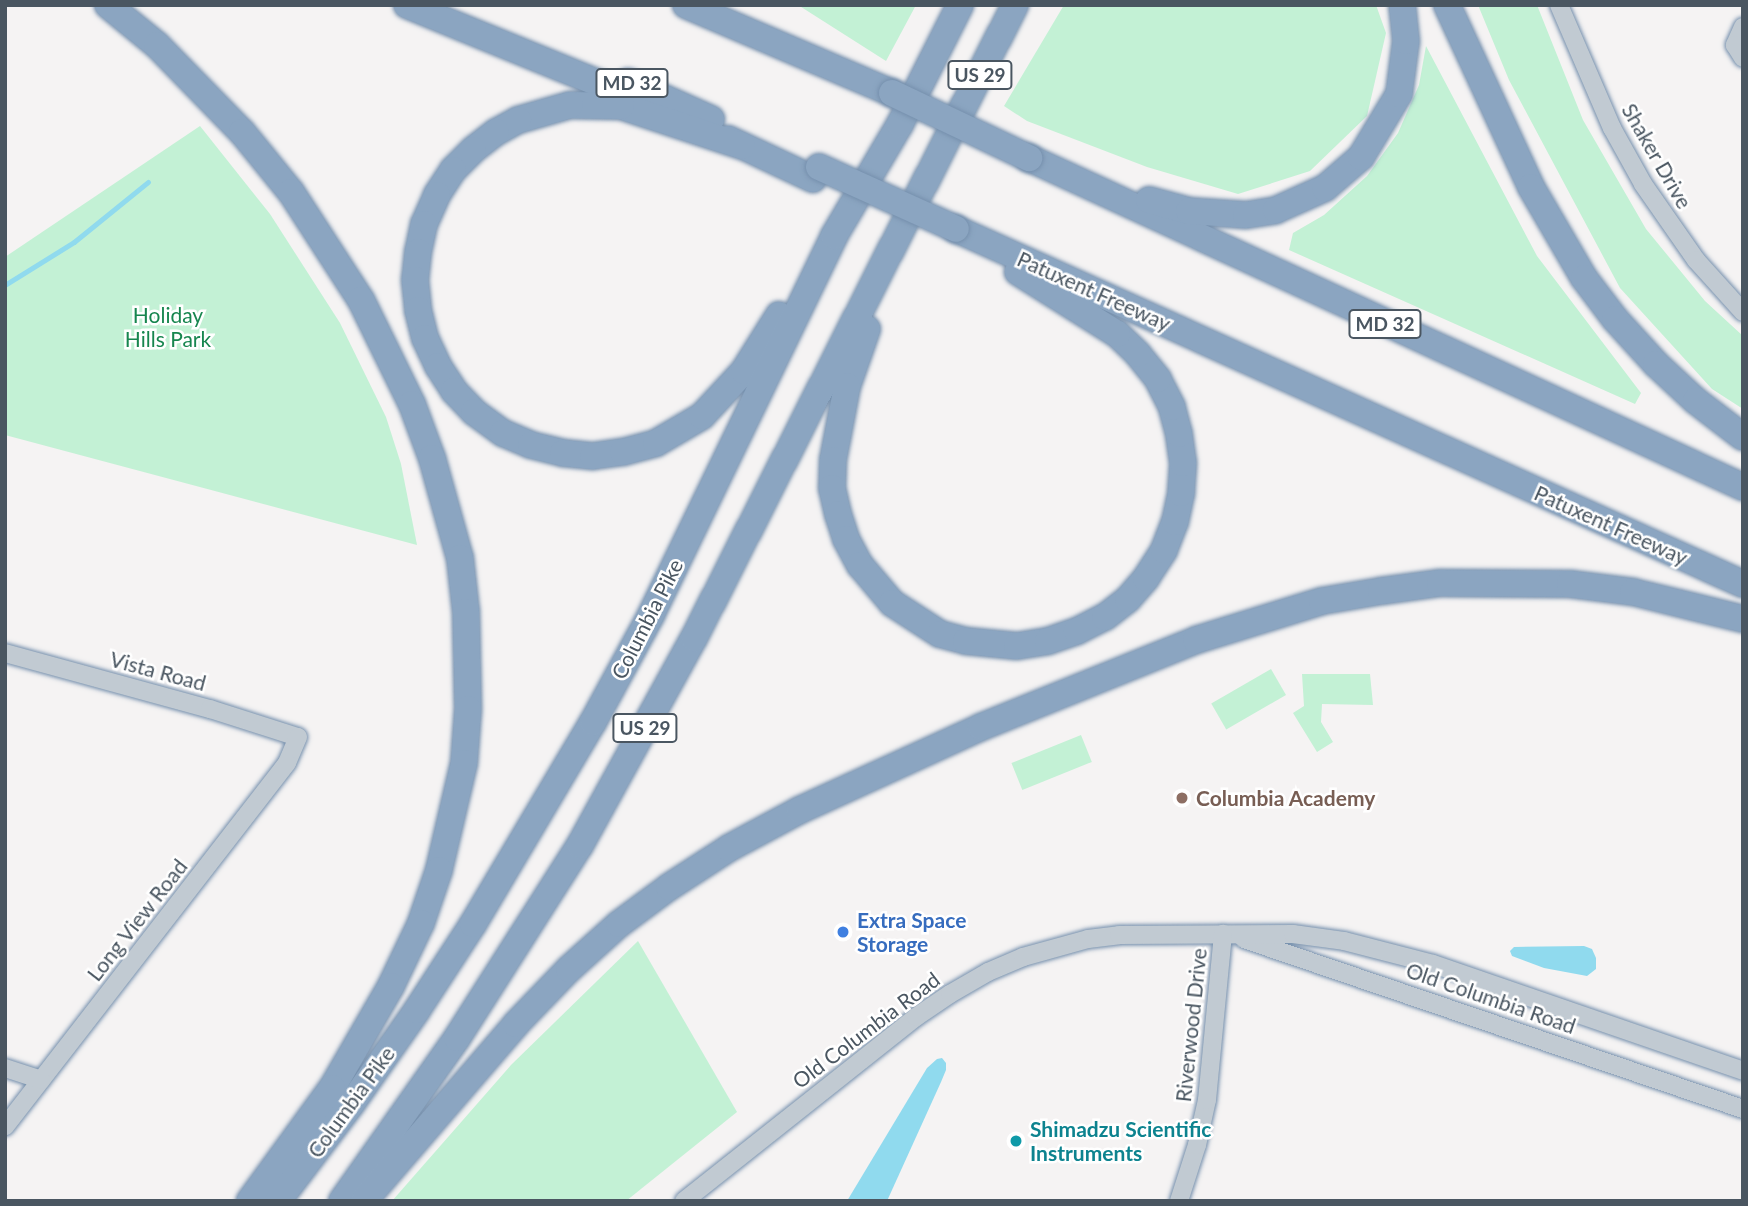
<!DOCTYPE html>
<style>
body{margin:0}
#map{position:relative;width:1748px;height:1206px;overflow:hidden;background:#f5f3f3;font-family:Lato,sans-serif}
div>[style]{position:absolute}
.green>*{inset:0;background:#c3f1d5;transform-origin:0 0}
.water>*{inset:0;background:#90daee}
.stream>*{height:4.5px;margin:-2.25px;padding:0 2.25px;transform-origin:2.25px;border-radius:2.25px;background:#90daee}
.roads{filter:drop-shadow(0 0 2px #7690ad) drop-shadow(0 0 2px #7690ad)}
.minor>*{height:18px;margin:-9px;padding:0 9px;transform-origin:9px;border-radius:9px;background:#c1cad2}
.highway>*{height:26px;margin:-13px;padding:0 13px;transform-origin:13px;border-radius:13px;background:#8ba5c1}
.bridges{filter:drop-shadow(0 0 2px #7690ad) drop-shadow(0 0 2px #7690ad)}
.highway-bridge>*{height:26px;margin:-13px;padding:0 13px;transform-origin:13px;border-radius:13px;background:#8ba5c1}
.dots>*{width:19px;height:19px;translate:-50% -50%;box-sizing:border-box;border:4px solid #fff;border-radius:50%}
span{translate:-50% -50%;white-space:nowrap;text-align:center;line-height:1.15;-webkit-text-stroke:5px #fff;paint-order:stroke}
.shield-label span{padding:2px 5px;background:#fff;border:2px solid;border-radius:5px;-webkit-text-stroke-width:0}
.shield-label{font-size:19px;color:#4a5661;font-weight:700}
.street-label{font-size:21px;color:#4a5661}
.park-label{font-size:21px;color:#17864f}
.education-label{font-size:21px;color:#785e54;font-weight:700}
.left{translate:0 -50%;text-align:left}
.shop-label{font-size:21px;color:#366cbe;font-weight:700}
.culture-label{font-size:21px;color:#0d838f;font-weight:700}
.frame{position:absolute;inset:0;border:7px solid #4a5661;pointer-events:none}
</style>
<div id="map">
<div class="green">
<i style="clip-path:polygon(798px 5px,916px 5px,886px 61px)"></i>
<i style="clip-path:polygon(1064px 5px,1376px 5px,1386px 33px,1367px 116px,1310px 171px,1238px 194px,1147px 167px,1027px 121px,1004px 106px)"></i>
<i style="clip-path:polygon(1478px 5px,1537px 5px,1583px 120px,1646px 229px,1705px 301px,1743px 336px,1743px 409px,1712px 389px,1620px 288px,1509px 80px)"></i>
<i style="clip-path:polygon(1426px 46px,1537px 256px,1641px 393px,1635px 404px,1289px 250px,1293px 233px,1324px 215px,1367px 176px,1398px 133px,1419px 85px)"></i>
<i style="clip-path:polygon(200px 126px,270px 214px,340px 323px,386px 417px,401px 464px,417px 545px,5px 435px,5px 257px)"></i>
<i style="left:1271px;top:669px;width:30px;height:69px;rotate:60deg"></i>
<i style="clip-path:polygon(1302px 674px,1370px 674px,1373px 705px,1322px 704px,1321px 722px,1333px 742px,1317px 752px,1293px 713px,1304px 706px)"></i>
<i style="left:1081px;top:735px;width:29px;height:75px;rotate:68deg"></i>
<i style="clip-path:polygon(638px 941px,737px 1112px,626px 1201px,392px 1201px,511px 1065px)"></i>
</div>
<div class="water">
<i style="clip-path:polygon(1584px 946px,1592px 949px,1596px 958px,1596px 969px,1587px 976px,1544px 968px,1512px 956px,1510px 951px,1514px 947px)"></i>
<i style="clip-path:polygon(942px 1058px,946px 1063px,946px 1070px,941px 1082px,887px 1201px,847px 1201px,927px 1068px,937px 1059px)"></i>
</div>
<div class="stream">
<i style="left:5px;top:285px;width:81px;rotate:-31.9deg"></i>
<i style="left:74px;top:242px;width:95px;rotate:-39deg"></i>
</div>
<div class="roads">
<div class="minor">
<i style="left:1559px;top:5px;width:134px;rotate:66.7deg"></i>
<i style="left:1612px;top:128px;width:64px;rotate:61deg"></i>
<i style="left:1643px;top:184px;width:93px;rotate:55.1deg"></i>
<i style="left:1696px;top:260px;width:70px;rotate:47.9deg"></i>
<i style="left:1743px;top:27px;width:20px;rotate:114deg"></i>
<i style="left:1735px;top:45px;width:15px;rotate:58deg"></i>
<i style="left:5px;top:653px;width:213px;rotate:15.3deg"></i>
<i style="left:210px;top:709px;width:92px;rotate:17.7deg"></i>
<i style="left:298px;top:737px;width:28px;rotate:113deg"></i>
<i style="left:287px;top:763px;width:460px;rotate:127.8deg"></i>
<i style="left:1244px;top:939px;width:527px;rotate:18.81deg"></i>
<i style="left:5px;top:1068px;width:38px;rotate:18deg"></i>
<i style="left:684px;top:1201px;width:296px;rotate:-38.4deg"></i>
<i style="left:916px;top:1017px;width:41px;rotate:-34.1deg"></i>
<i style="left:950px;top:994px;width:44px;rotate:-30.1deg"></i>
<i style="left:988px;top:972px;width:38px;rotate:-23deg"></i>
<i style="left:1023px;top:957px;width:67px;rotate:-15.5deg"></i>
<i style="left:1088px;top:939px;width:31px;rotate:-7deg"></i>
<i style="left:1119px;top:935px;width:174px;rotate:-0.3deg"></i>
<i style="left:1293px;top:934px;width:51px;rotate:7.8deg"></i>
<i style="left:1344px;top:941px;width:92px;rotate:14.5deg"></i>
<i style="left:1433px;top:964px;width:328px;rotate:19deg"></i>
<i style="left:1179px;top:1201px;width:59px;rotate:-72.2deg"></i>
<i style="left:1197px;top:1145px;width:46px;rotate:-77.5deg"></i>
<i style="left:1207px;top:1100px;width:167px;rotate:-84.5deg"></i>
</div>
<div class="highway">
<i style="left:108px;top:5px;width:63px;rotate:39.2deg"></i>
<i style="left:157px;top:45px;width:122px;rotate:45.7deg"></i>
<i style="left:242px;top:132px;width:77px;rotate:50.8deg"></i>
<i style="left:291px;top:192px;width:129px;rotate:57.1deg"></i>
<i style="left:361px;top:300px;width:116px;rotate:63.9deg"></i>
<i style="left:412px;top:404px;width:58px;rotate:69.7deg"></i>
<i style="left:432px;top:458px;width:104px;rotate:74.4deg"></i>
<i style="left:460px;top:558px;width:54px;rotate:83.7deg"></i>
<i style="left:466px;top:612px;width:97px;rotate:88.8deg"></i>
<i style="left:468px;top:709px;width:54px;rotate:94.2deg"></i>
<i style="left:464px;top:763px;width:110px;rotate:103.2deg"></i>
<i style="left:439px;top:870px;width:56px;rotate:108.8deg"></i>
<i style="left:421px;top:923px;width:70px;rotate:115.5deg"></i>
<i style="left:391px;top:986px;width:118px;rotate:120deg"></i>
<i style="left:332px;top:1088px;width:140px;rotate:126deg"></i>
<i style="left:407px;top:5px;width:254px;rotate:22.2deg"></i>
<i style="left:686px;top:5px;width:224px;rotate:23.1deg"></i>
<i style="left:1447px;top:5px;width:200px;rotate:65.2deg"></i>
<i style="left:1531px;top:187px;width:105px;rotate:59.8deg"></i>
<i style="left:1584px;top:278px;width:51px;rotate:52.9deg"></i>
<i style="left:1615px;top:319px;width:61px;rotate:47.7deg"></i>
<i style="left:1656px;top:364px;width:54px;rotate:42.8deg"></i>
<i style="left:1696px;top:401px;width:59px;rotate:37.5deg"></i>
<i style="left:628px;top:82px;width:91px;rotate:24deg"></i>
<i style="left:728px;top:139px;width:94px;rotate:25.2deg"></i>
<i style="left:742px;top:146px;width:127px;rotate:-161.7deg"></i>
<i style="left:621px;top:106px;width:51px;rotate:-178.9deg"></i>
<i style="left:570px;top:105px;width:54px;rotate:163.9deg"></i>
<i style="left:518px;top:120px;width:25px;rotate:151deg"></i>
<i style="left:496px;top:132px;width:29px;rotate:142deg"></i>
<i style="left:473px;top:150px;width:28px;rotate:135deg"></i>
<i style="left:453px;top:170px;width:30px;rotate:123deg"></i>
<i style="left:437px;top:195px;width:32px;rotate:114deg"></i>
<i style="left:424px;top:224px;width:29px;rotate:102deg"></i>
<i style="left:418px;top:252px;width:28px;rotate:96deg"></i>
<i style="left:415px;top:280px;width:30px;rotate:84deg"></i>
<i style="left:418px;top:310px;width:29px;rotate:76deg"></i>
<i style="left:425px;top:338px;width:31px;rotate:65deg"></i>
<i style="left:438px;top:366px;width:30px;rotate:57deg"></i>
<i style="left:454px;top:391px;width:29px;rotate:46deg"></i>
<i style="left:474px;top:412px;width:36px;rotate:36deg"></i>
<i style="left:503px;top:433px;width:30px;rotate:23deg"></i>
<i style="left:531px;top:445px;width:33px;rotate:14deg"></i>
<i style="left:563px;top:453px;width:30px;rotate:6deg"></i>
<i style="left:593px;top:456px;width:30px;rotate:-8deg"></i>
<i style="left:623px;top:452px;width:34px;rotate:-15deg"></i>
<i style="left:656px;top:443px;width:53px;rotate:-30.4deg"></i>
<i style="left:702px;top:416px;width:62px;rotate:-47deg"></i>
<i style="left:744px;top:371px;width:66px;rotate:-58deg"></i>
<i style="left:1029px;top:158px;width:786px;rotate:24.74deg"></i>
<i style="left:1149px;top:200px;width:41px;rotate:15.4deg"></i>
<i style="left:1189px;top:211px;width:57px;rotate:4deg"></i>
<i style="left:1246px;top:215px;width:30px;rotate:-9deg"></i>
<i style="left:1276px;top:210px;width:54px;rotate:-24.2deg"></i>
<i style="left:1325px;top:188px;width:48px;rotate:-40.7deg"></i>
<i style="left:1361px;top:157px;width:74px;rotate:-58.9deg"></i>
<i style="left:1399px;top:94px;width:53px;rotate:-82.5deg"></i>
<i style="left:1406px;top:41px;width:36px;rotate:-96deg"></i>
<i style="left:956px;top:229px;width:863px;rotate:24.28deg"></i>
<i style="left:867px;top:329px;width:60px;rotate:109.3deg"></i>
<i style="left:847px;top:386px;width:75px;rotate:100.7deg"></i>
<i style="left:833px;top:460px;width:28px;rotate:92deg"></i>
<i style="left:832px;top:488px;width:27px;rotate:77deg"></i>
<i style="left:838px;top:514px;width:26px;rotate:72deg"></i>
<i style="left:846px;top:539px;width:30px;rotate:62deg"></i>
<i style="left:860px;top:565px;width:50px;rotate:49.9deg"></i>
<i style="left:892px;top:603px;width:57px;rotate:32.9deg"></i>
<i style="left:940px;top:634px;width:27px;rotate:15deg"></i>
<i style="left:966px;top:641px;width:51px;rotate:5.6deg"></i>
<i style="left:1017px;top:646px;width:31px;rotate:-9deg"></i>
<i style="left:1048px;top:641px;width:31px;rotate:-19deg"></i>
<i style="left:1077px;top:631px;width:31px;rotate:-27deg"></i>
<i style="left:1105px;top:617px;width:29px;rotate:-38deg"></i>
<i style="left:1128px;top:599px;width:28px;rotate:-49deg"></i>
<i style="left:1146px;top:578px;width:33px;rotate:-57deg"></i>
<i style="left:1164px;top:550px;width:30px;rotate:-69deg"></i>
<i style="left:1175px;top:522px;width:30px;rotate:-78deg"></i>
<i style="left:1181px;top:493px;width:30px;rotate:-86deg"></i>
<i style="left:1183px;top:463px;width:29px;rotate:-98deg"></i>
<i style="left:1179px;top:434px;width:28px;rotate:-105deg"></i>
<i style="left:1172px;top:407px;width:31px;rotate:-117deg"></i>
<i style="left:1158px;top:379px;width:32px;rotate:-129deg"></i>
<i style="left:1138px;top:354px;width:29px;rotate:-136deg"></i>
<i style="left:1117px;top:334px;width:117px;rotate:-147.9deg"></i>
<i style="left:278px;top:1201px;width:123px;rotate:-52.9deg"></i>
<i style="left:352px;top:1103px;width:113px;rotate:-55deg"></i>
<i style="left:417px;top:1010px;width:103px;rotate:-56.9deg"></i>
<i style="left:473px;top:924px;width:235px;rotate:-59.3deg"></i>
<i style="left:593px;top:722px;width:122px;rotate:-61.5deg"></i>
<i style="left:651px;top:615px;width:421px;rotate:-64.2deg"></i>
<i style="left:834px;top:236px;width:130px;rotate:-59.5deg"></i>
<i style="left:900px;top:124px;width:133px;rotate:-63.2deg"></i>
<i style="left:342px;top:1201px;width:199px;rotate:-54.8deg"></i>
<i style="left:457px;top:1038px;width:229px;rotate:-57.5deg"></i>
<i style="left:580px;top:845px;width:236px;rotate:-61.2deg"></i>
<i style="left:694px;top:638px;width:710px;rotate:-63.11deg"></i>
<i style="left:364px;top:1201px;width:233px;rotate:-49.3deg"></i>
<i style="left:516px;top:1024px;width:76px;rotate:-46.1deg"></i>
<i style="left:569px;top:969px;width:67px;rotate:-42deg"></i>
<i style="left:619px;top:924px;width:62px;rotate:-36.5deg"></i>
<i style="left:669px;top:887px;width:72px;rotate:-33deg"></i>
<i style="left:729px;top:848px;width:81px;rotate:-28.2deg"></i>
<i style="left:800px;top:810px;width:199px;rotate:-24.6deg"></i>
<i style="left:981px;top:727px;width:232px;rotate:-22deg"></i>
<i style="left:1196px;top:640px;width:132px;rotate:-17.2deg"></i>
<i style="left:1322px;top:601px;width:60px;rotate:-9.6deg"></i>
<i style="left:1381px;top:591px;width:60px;rotate:-7.7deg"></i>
<i style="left:1440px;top:583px;width:130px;rotate:0.4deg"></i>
<i style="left:1570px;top:584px;width:64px;rotate:7.2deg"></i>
<i style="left:1633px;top:592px;width:113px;rotate:13.8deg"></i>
</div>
</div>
<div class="bridges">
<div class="highway-bridge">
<i style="left:892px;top:93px;width:152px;rotate:25.4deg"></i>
<i style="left:819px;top:167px;width:150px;rotate:24.3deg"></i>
</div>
</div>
<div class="dots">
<i style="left:1182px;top:798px;background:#8d6e63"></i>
<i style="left:843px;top:932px;background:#3f7fe0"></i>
<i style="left:1016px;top:1141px;background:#0f9aa8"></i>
</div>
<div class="shield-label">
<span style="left:980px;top:75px">US 29</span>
<span style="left:632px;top:83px">MD 32</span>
<span style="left:1385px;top:324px">MD 32</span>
<span style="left:645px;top:728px">US 29</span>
</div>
<div class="street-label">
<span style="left:1657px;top:156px;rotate:60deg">Shaker Drive</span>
<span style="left:1094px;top:291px;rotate:24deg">Patuxent Freeway</span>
<span style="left:1611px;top:525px;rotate:24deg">Patuxent Freeway</span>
<span style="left:647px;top:619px;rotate:-63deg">Columbia Pike</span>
<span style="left:158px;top:671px;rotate:15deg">Vista Road</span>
<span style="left:137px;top:920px;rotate:-52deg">Long View Road</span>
<span style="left:1491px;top:998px;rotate:19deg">Old Columbia Road</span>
<span style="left:1191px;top:1025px;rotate:-84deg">Riverwood Drive</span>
<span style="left:866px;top:1030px;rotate:-37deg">Old Columbia Road</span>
<span style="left:351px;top:1102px;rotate:-54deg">Columbia Pike</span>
</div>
<div class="park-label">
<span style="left:168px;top:327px">Holiday<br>Hills Park</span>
</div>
<div class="education-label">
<span class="left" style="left:1196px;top:798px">Columbia Academy</span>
</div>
<div class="shop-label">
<span class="left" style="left:857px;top:932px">Extra Space<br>Storage</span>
</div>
<div class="culture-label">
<span class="left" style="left:1030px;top:1141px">Shimadzu Scientific<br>Instruments</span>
</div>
<div class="frame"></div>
</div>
